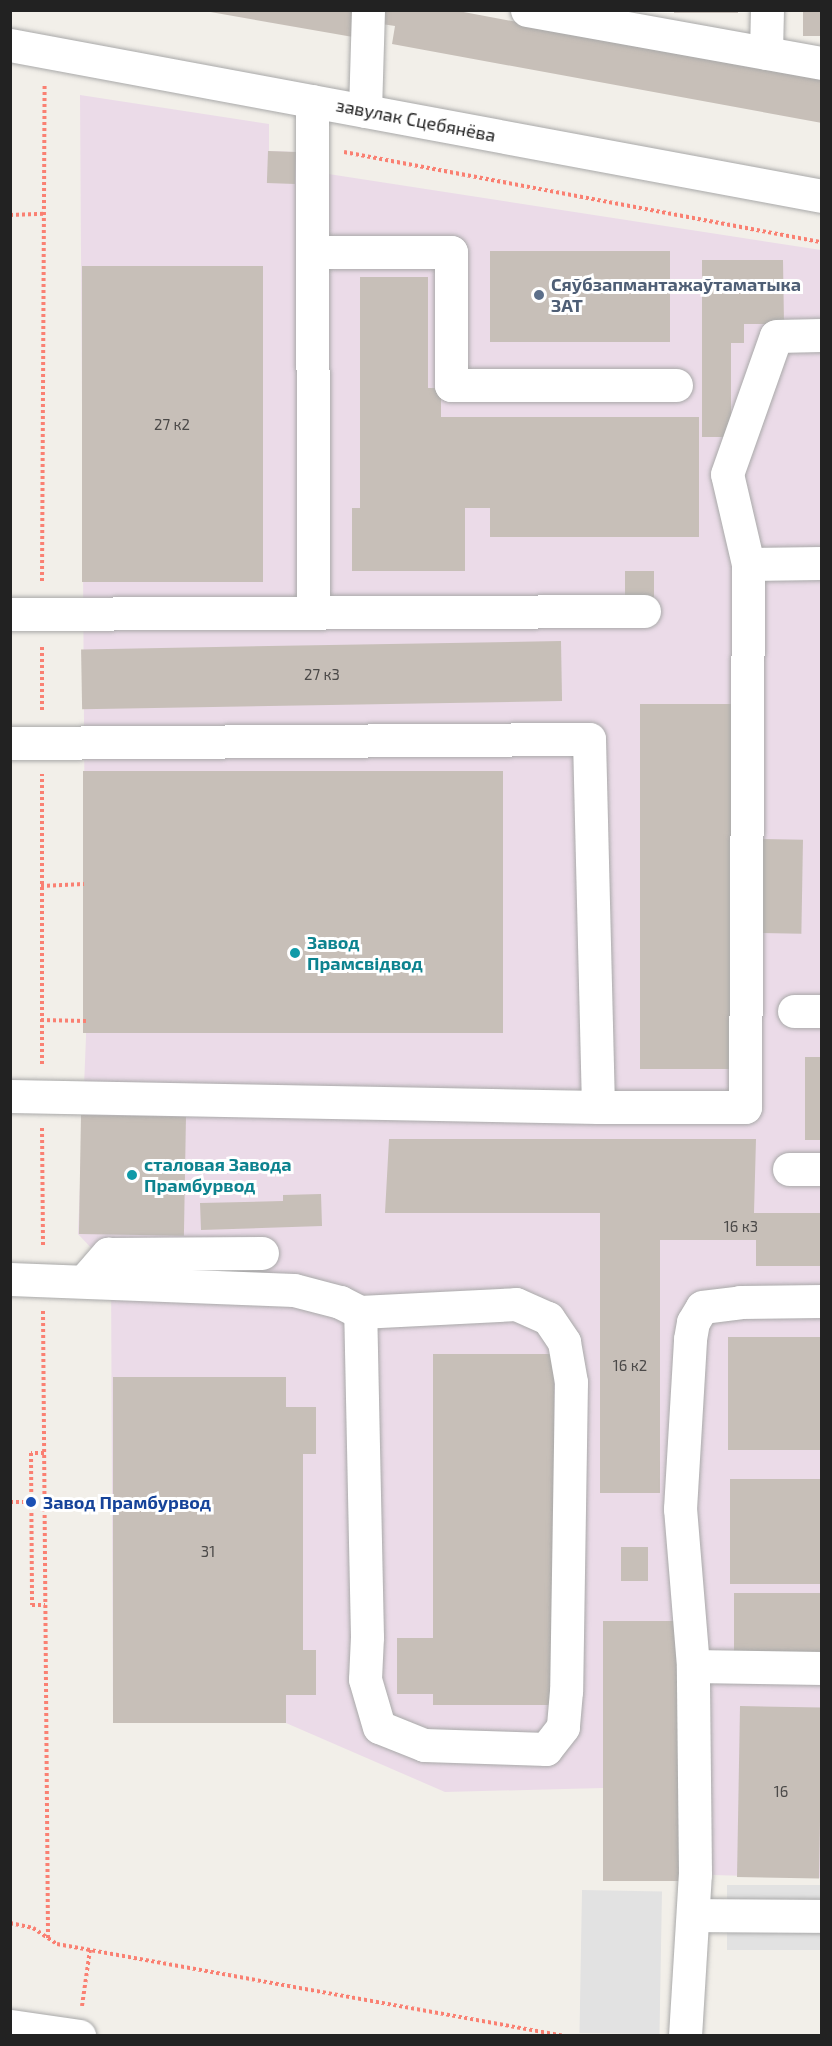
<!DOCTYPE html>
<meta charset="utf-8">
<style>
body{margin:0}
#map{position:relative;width:832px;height:2046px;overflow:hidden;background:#f2efe9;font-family:"Exo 2",sans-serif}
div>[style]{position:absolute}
.industrial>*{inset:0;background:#ebdbe8}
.parking>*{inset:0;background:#e2e2e2;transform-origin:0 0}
.building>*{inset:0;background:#c7bfb8;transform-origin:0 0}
.path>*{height:4px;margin-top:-2px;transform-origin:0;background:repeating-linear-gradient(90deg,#fa8072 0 3px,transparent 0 6px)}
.roads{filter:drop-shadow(0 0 2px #a9a9a9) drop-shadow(0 0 2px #a9a9a9)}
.minor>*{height:33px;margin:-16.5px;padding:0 16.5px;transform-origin:16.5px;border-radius:16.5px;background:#fff}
.dots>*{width:16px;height:16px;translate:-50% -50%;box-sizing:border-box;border:3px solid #fff;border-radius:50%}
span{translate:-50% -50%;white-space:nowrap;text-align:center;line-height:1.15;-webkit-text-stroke:6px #fff;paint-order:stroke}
.number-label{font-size:15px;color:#4b4948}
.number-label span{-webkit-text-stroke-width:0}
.street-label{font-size:18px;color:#222}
.service-label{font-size:18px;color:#4e5e75;font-weight:700}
.left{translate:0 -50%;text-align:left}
.culture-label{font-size:18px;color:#0d838f;font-weight:700}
.transit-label{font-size:18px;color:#164399;font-weight:700}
.frame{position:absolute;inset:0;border:12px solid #222;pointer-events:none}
</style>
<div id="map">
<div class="industrial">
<i style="clip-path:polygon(80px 95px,269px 124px,269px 151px,296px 152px,296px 169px,821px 250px,821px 1878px,680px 1874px,679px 1881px,603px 1881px,603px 1788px,445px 1792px,286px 1723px,113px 1723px,111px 1269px,78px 1234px,86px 1037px)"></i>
</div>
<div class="parking">
<i style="left:821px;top:1885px;width:65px;height:94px;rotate:90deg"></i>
<i style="left:582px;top:1890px;width:80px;height:143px;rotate:1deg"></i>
</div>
<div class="building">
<i style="clip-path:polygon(199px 10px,358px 10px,353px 37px)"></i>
<i style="clip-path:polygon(377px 10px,453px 10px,822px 79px,822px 123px,392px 44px,395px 26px,375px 23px)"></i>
<i style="left:674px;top:10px;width:64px;height:3px"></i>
<i style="left:803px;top:10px;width:19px;height:26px"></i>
<i style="left:268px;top:151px;width:28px;height:32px;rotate:2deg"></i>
<i style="left:490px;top:251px;width:180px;height:91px"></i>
<i style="clip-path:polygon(702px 260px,783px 260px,784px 324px,744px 324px,744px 343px,731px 343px,731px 437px,702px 437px)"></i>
<i style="left:82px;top:266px;width:181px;height:316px"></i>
<i style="clip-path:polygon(360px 277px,428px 277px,428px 388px,441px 388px,441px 417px,699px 417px,699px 537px,490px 537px,490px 508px,465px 508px,465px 571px,352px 571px,352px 508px,360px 508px)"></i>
<i style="left:625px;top:571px;width:29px;height:36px"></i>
<i style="left:561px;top:641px;width:60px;height:480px;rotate:89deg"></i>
<i style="left:640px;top:704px;width:97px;height:365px"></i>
<i style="left:503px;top:771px;width:262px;height:420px;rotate:90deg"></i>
<i style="left:761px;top:839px;width:42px;height:94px;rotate:1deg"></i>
<i style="left:805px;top:1057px;width:17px;height:83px"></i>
<i style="left:81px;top:1115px;width:105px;height:119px;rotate:1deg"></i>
<i style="clip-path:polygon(389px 1139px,756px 1139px,754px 1213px,822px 1213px,822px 1266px,756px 1266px,756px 1240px,660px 1240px,660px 1493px,600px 1493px,600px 1213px,385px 1213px)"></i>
<i style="clip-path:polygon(321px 1194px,322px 1226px,201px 1230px,200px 1203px,283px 1201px,283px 1195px)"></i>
<i style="left:728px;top:1337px;width:94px;height:113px"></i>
<i style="clip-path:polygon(433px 1354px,554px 1354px,554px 1705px,433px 1705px,433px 1694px,397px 1694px,397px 1638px,433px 1638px)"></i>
<i style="clip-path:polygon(113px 1377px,286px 1377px,286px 1407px,316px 1407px,316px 1454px,303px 1454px,303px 1650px,316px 1650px,316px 1695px,286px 1695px,286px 1723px,113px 1723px)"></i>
<i style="left:730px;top:1479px;width:92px;height:105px"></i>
<i style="left:621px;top:1547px;width:27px;height:34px"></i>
<i style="left:734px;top:1593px;width:88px;height:66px"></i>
<i style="left:603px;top:1621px;width:77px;height:260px"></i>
<i style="left:740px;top:1706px;width:82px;height:171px;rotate:1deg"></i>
</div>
<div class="path">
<i style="left:344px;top:152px;width:486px;rotate:10.7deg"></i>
<i style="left:10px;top:215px;width:34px;rotate:-2deg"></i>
<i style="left:42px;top:581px;width:497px;rotate:-89.7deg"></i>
<i style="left:42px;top:710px;width:65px;rotate:-90deg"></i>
<i style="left:41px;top:886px;width:43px;rotate:-2.7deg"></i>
<i style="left:41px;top:1020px;width:45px;rotate:1.3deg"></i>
<i style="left:42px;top:1064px;width:290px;rotate:-90deg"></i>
<i style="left:42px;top:1128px;width:119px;rotate:89.5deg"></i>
<i style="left:43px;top:1311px;width:627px;rotate:89.54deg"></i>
<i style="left:44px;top:1453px;width:13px;rotate:180deg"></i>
<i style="left:31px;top:1453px;width:152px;rotate:89.6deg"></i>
<i style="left:32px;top:1605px;width:13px"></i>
<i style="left:10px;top:1502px;width:21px"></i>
<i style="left:10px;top:1923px;width:24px;rotate:12deg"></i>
<i style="left:33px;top:1928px;width:29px;rotate:34deg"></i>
<i style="left:57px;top:1944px;width:516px;rotate:10.27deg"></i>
<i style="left:82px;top:2006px;width:57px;rotate:-81.9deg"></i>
</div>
<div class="roads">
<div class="minor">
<i style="left:527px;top:10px;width:300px;rotate:10.2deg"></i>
<i style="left:10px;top:45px;width:826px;rotate:10.53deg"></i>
<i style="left:766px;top:53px;width:43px;rotate:-88.7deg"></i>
<i style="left:312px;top:101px;width:511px;rotate:89.89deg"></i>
<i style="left:365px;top:111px;width:101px;rotate:-88.3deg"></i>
<i style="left:312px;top:252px;width:139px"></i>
<i style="left:451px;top:252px;width:133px;rotate:90deg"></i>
<i style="left:451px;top:385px;width:225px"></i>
<i style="left:748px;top:564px;width:92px;rotate:-103.1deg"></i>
<i style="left:727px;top:474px;width:146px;rotate:-70.5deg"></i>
<i style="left:776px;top:336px;width:46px;rotate:-1.2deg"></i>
<i style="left:10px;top:614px;width:634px;rotate:-0.27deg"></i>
<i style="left:10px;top:743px;width:579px;rotate:-0.4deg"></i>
<i style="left:589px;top:739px;width:368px;rotate:88.6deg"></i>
<i style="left:598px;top:1107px;width:588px;rotate:-178.93deg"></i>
<i style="left:794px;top:1011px;width:28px"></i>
<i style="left:598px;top:1107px;width:147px"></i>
<i style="left:745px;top:1107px;width:543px;rotate:-89.68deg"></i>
<i style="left:748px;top:564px;width:74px;rotate:-0.8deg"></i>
<i style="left:789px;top:1169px;width:33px"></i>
<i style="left:10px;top:1279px;width:284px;rotate:2.2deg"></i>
<i style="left:294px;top:1290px;width:48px;rotate:14.6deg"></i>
<i style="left:340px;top:1302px;width:22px;rotate:27deg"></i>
<i style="left:360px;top:1312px;width:156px;rotate:-2.9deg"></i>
<i style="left:516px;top:1304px;width:35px;rotate:24deg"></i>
<i style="left:548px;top:1318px;width:29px;rotate:56deg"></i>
<i style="left:564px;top:1342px;width:41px;rotate:80.1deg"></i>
<i style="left:571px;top:1382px;width:309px;rotate:90.9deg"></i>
<i style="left:566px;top:1691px;width:36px;rotate:95deg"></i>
<i style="left:563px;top:1727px;width:28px;rotate:128deg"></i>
<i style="left:546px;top:1749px;width:122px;rotate:-178.1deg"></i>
<i style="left:424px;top:1745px;width:48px;rotate:-158.2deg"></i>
<i style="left:379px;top:1727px;width:50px;rotate:-106.3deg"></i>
<i style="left:365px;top:1679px;width:42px;rotate:-87.3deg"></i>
<i style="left:367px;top:1637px;width:325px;rotate:-91.2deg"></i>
<i style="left:85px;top:1280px;width:35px;rotate:-49deg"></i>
<i style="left:108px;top:1254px;width:154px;rotate:-0.4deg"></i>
<i style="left:693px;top:1666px;width:129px;rotate:0.9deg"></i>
<i style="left:694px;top:1915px;width:128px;rotate:0.4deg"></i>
<i style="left:10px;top:2026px;width:70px;rotate:8.2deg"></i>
<i style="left:685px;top:2036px;width:162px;rotate:-86.5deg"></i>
<i style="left:695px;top:1874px;width:208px;rotate:-90.6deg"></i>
<i style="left:693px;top:1666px;width:158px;rotate:-94.7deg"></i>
<i style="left:680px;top:1509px;width:170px;rotate:-86.6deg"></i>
<i style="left:690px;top:1339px;width:17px;rotate:-80deg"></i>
<i style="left:693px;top:1322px;width:17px;rotate:-59deg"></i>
<i style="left:702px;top:1307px;width:38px;rotate:-7deg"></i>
<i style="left:740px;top:1302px;width:82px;rotate:-0.7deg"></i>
</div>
</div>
<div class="dots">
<i style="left:539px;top:295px;background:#5c6f8a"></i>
<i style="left:295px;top:953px;background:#0f9aa8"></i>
<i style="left:132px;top:1175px;background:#0f9aa8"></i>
<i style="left:31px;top:1502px;background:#1a4fb4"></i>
</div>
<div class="number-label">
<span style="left:172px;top:425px">27 к2</span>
<span style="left:322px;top:675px">27 к3</span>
<span style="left:741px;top:1227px">16 к3</span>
<span style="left:630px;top:1366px">16 к2</span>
<span style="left:208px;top:1552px">31</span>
<span style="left:781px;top:1792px">16</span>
</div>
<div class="street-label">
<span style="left:416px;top:120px;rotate:11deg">завулак Сцебянёва</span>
</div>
<div class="service-label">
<span class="left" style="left:551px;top:295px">Сяўбзапмантажаўтаматыка<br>ЗАТ</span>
</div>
<div class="culture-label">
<span class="left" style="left:307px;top:953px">Завод<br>Прамсвідвод</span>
<span class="left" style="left:144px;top:1175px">сталовая Завода<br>Прамбурвод</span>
</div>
<div class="transit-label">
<span class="left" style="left:43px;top:1502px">Завод Прамбурвод</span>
</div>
<div class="frame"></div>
</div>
